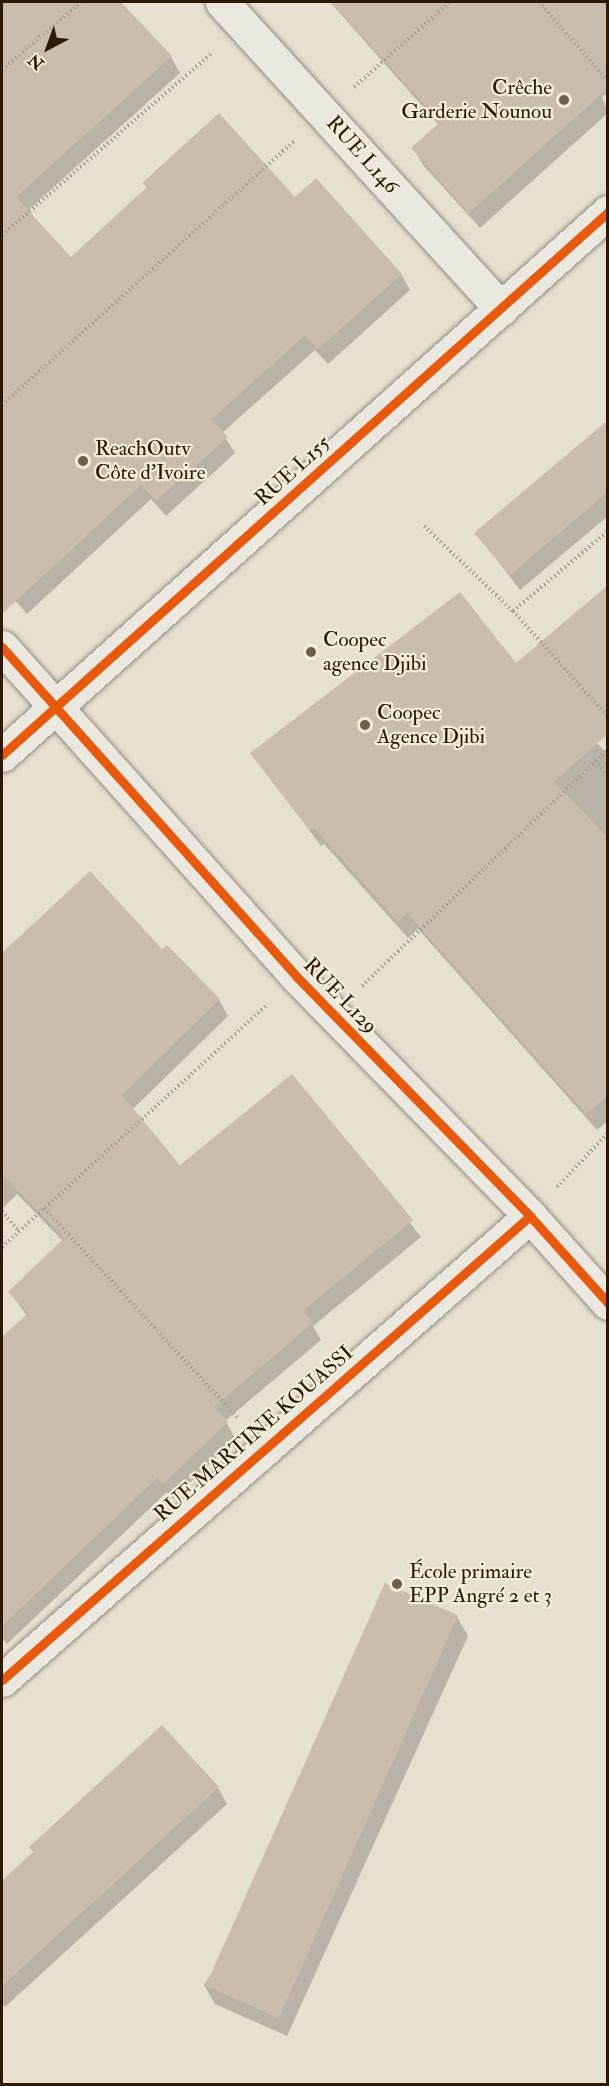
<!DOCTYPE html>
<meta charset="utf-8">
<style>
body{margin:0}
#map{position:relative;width:609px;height:2086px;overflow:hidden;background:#e6e0d0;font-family:"IM FELL Double Pica",serif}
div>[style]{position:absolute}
.shadow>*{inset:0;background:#0003}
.building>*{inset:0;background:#cabdae;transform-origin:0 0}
.path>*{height:4px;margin-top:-2px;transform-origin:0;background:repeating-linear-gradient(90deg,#a5a198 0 1.5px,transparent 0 4.5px)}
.roads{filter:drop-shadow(0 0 2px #948d81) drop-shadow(0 0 2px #948d81)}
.minor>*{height:33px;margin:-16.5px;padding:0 16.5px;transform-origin:16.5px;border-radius:16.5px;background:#ebe8e0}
.tertiary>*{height:33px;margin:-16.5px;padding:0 16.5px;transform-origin:16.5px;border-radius:16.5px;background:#ebe8e0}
.cycleway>*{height:9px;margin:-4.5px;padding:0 4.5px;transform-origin:4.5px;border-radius:4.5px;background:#e8590c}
.dots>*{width:16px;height:16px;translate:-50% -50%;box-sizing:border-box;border:3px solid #f4eddb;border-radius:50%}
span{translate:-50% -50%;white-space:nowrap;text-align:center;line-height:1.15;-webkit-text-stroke:4.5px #f4eddb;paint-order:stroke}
.poi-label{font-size:21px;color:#2e1a00}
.right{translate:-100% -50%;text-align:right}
.left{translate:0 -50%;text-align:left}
.street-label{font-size:21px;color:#2e1a00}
.frame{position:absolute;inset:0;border:3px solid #2e1a00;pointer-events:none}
.north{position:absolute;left:18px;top:18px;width:60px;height:60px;-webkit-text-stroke:4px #f4eddb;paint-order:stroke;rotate:221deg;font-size:16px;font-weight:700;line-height:24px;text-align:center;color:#2e1a00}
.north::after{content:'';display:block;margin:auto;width:21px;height:27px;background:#2e1a00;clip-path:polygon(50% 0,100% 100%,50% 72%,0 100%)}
</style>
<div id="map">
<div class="shadow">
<i style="clip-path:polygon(2px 2px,112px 2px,125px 16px,130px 13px,171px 57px,180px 73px,27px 211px,71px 259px,148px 189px,144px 183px,295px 199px,401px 274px,410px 290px,328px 364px,315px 350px,222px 433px,235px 453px,166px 516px,151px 499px,27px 614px,2px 585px)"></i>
<i style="clip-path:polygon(330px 2px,608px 2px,608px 92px,602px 97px,608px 113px,480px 228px,423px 165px,413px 148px,439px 125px)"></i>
<i style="clip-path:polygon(608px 422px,608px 516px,520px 590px,476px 533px)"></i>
<i style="clip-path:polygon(516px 665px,608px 754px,608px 1121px,597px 1130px,418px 929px,408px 938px,324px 844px,321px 846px,252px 753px)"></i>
<i style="clip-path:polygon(90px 873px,162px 951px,219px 1000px,228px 1016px,132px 1110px,180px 1167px,292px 1076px,421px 1237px,313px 1326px,321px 1340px,225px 1421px,236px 1439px,173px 1499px,167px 1492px,7px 1644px,2px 1638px,2px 1339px,27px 1316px,10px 1292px,63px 1241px,17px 1194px,2px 1209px,2px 955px)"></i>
<i style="clip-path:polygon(457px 1617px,468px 1636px,287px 2036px,215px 2004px,204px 1985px)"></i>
<i style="clip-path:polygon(218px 1788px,227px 1804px,5px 2007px,2px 2003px,2px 1883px,34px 1853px)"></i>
</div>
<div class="building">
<i style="clip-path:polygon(2px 2px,121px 2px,172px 56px,16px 197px,71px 257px,147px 187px,142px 183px,219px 113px,295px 197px,316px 178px,402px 274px,318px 349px,305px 335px,212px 419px,228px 437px,156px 501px,141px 485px,2px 614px)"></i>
<i style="clip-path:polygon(331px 2px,608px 2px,608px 88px,469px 213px,411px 148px,440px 122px)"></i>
<i style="clip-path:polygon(608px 420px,608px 492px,510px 575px,474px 533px)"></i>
<i style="clip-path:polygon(608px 585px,608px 734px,554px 782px,608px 837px,608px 1096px,586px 1114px,407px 913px,398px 922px,314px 828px,310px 831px,250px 753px,460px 592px,516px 663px)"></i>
<i style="clip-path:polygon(90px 871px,162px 949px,167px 945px,220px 999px,122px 1095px,180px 1165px,292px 1074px,413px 1220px,303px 1311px,313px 1323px,214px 1407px,228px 1422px,163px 1484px,157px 1478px,2px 1626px,2px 1337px,28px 1313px,8px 1292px,64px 1238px,2px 1174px,2px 953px)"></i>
<i style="left:385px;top:1583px;width:80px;height:441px;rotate:24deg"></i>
<i style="clip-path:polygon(162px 1725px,219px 1787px,2px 1986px,2px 1881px,33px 1852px,29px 1847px)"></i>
</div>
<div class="path">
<i style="left:539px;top:2px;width:105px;rotate:48.9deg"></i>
<i style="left:2px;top:70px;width:104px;rotate:-40.7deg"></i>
<i style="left:354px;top:87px;width:128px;rotate:-41.5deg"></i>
<i style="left:2px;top:235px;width:278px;rotate:-40.9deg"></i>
<i style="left:2px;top:405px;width:395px;rotate:-42.1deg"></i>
<i style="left:424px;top:526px;width:123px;rotate:43.7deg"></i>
<i style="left:513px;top:611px;width:142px;rotate:48.1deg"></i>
<i style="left:513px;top:611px;width:124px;rotate:-40.1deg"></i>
<i style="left:595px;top:761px;width:18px;rotate:45deg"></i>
<i style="left:362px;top:986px;width:342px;rotate:-43.9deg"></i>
<i style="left:557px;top:1187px;width:74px;rotate:-46.6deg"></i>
<i style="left:44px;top:1208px;width:287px;rotate:47.3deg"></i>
<i style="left:2px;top:1211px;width:26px;rotate:50deg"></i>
<i style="left:2px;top:1247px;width:360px;rotate:-42.4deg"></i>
</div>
<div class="roads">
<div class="minor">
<i style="left:222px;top:2px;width:415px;rotate:47.7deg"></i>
<i style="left:2px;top:647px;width:443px;rotate:48.2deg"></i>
<i style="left:297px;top:977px;width:334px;rotate:45.7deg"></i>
<i style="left:530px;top:1216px;width:117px;rotate:48.1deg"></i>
<i style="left:2px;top:1680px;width:703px;rotate:-41.31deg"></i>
</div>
<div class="tertiary">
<i style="left:2px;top:755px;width:814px;rotate:-41.86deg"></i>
</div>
</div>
<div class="cycleway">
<i style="left:2px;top:647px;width:443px;rotate:48.2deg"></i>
<i style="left:297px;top:977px;width:334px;rotate:45.7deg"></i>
<i style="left:530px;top:1216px;width:117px;rotate:48.1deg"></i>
<i style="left:2px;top:755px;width:814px;rotate:-41.86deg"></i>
<i style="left:2px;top:1680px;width:703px;rotate:-41.31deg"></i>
</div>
<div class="dots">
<i style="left:564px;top:100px;background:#6e5f49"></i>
<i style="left:83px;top:461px;background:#6e5f49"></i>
<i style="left:311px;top:652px;background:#6e5f49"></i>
<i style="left:365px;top:725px;background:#6e5f49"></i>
<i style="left:397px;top:1584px;background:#6e5f49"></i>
</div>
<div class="poi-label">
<span class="right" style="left:552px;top:100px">Crêche<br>Garderie Nounou</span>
<span class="left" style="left:95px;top:461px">ReachOutv<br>Côte d'Ivoire</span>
<span class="left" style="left:323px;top:652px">Coopec<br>agence Djibi</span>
<span class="left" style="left:377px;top:725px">Coopec<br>Agence Djibi</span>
<span class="left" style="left:409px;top:1584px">École primaire<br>EPP Angré 2 et 3</span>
</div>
<div class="street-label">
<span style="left:362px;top:155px;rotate:48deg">RUE L146</span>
<span style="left:293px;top:471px;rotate:-42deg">RUE L155</span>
<span style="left:340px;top:996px;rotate:46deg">RUE L129</span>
<span style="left:254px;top:1434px;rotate:-41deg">RUE MARTINE KOUASSI</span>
</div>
<div class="frame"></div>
<div class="north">N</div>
</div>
